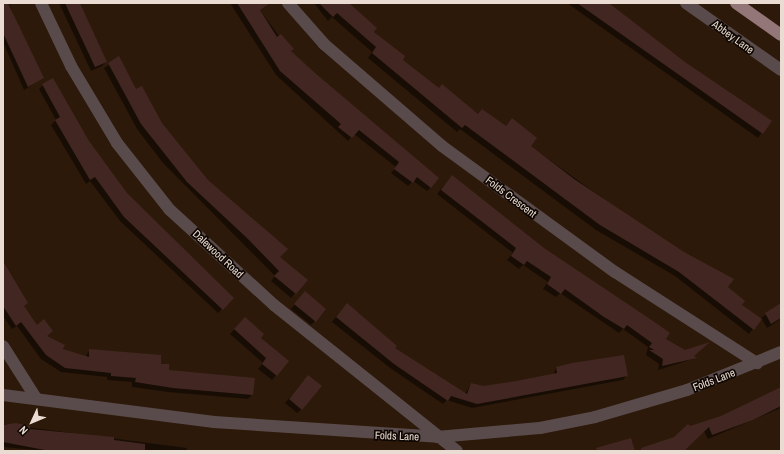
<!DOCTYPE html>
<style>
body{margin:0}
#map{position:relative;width:784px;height:454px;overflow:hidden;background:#2d1909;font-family:"Archivo Narrow",sans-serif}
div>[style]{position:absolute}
.shadow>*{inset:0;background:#0007}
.building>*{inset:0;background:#422621}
.minor>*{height:12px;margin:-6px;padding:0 6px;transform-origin:6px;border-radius:6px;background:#594b4b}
.major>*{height:12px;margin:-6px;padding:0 6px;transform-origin:6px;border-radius:6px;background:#937678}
span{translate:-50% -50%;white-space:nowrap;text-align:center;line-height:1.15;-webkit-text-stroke:3.5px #0f0702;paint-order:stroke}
.street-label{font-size:11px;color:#eadcd2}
.frame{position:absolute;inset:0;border:4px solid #eadcd2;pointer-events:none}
.north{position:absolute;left:12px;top:402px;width:40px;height:40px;-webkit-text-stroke:3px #0f0702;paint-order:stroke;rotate:226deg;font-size:11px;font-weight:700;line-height:16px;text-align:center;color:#eadcd2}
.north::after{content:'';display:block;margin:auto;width:14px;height:18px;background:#eadcd2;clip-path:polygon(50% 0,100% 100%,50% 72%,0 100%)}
</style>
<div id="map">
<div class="shadow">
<div style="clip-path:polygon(3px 3px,9px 3px,25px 46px,43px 78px,24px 90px,3px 42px)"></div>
<div style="clip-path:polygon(59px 3px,80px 3px,106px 62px,102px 66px,91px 71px)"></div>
<div style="clip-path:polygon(230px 3px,255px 3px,290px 51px,431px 187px,427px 191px,413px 181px,408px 186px,391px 173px,396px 167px,354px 134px,348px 141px,276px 75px)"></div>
<div style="clip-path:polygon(314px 3px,347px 3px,401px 60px,439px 89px,478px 115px,505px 127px,512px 119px,530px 146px,727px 287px,753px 329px,749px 334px,675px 276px,596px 230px,460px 129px,457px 132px,368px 58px,372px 52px,332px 17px,328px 21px)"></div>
<div style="clip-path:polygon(567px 3px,609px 3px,684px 63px,770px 121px,758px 138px)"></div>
<div style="clip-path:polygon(119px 58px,136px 91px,207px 180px,279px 257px,306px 280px,291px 298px,271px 281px,275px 276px,163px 163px,137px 129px,104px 68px)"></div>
<div style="clip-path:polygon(43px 85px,126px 193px,233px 298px,218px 313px,120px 221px,90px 181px,86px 184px,51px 125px,56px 120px,39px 89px)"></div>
<div style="clip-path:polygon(448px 181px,665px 339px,696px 358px,658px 370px,659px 364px,646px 355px,648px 347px,623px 329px,619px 333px,560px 293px,556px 297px,543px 289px,548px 282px,523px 265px,519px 269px,507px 260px,513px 253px,437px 194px)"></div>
<div style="clip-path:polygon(3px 263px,27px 303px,23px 307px,36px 326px,61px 350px,85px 357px,90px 350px,160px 364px,167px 371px,252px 395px,248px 399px,168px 392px,132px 387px,132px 382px,107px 380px,107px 377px,61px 372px,41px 359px,17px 326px,12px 329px,3px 316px)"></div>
<div style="clip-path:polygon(301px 297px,315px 321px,311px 325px,291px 309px)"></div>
<div style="clip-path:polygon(781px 305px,781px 319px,767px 328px,761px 318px)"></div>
<div style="clip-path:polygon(343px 308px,393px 348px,465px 394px,471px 384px,483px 387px,553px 375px,556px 368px,627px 375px,623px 380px,472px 408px,447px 400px,443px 404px,390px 368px,332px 322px)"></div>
<div style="clip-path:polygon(241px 322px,288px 361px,272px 380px,258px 369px,263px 363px,230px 334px)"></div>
<div style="clip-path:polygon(304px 380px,302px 409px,297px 413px,285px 403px)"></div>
<div style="clip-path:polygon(781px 394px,781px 408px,708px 439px,704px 431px,683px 451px,639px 451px)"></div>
<div style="clip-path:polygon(3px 424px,187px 448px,186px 451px,45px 451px,3px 447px)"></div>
</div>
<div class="building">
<div style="clip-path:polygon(3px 3px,8px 3px,44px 78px,28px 87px,3px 33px)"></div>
<div style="clip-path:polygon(65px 3px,80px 3px,107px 62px,95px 67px)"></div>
<div style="clip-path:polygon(237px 3px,270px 3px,260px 10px,277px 37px,281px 34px,294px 49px,291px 51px,315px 73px,439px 178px,431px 188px,417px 177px,413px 183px,394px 169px,399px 162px,359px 130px,352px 138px,338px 127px,341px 124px,280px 71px)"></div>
<div style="clip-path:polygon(319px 3px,349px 3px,377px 28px,374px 32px,405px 56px,403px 60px,439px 88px,442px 84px,478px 114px,482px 109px,506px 126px,512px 118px,537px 138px,531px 146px,574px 179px,684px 252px,734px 279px,728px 287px,745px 301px,742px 305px,762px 319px,754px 330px,679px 272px,600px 225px,465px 125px,462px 128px,372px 53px,376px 47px,337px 13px,333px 17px)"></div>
<div style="clip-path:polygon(577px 3px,609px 3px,685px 62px,772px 121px,763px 134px)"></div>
<div style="clip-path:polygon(119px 56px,136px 89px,142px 86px,162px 123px,208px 180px,288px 249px,280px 257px,308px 280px,296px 294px,274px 276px,279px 271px,247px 238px,187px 182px,141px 124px,108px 63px)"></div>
<div style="clip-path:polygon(53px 78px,89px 141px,127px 193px,234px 298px,223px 310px,124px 217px,95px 177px,90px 180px,55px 120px,60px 117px,42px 84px)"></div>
<div style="clip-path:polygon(452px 175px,544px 248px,656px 323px,670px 333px,666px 339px,685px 350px,710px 342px,694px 356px,697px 358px,662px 366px,663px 359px,649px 350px,654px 350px,649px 347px,652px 343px,627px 325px,624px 329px,604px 317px,565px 289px,561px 294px,547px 284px,551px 277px,527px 261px,524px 265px,511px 256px,516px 248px,441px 190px)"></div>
<div style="clip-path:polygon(3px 261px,28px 303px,24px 306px,37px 325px,44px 319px,53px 331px,47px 336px,65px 345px,63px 349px,89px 357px,89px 349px,161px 355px,161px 364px,169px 364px,169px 370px,255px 378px,253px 395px,173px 388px,135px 382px,136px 378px,111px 376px,111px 373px,65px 368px,46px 355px,21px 322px,16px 326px,3px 306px)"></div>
<div style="clip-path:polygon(305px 291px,326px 309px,316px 322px,294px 304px)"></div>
<div style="clip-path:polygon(347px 303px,397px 346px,395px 348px,467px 394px,471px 383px,483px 386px,516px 381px,557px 373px,556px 367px,572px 363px,624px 355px,628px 376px,477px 404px,451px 396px,448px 401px,394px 364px,336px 317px)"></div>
<div style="clip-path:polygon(781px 303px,781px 318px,771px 324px,765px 313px)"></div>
<div style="clip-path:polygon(245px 317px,264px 334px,261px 338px,289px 361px,277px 376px,262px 364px,266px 358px,234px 329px)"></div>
<div style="clip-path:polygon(308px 375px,322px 386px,302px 410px,289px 399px)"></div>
<div style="clip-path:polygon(781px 387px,781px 406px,753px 420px,712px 435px,709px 427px,684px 451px,641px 451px,641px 448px,674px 437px,688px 424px,690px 426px,721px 416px)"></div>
<div style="clip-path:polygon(16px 423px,30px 426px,30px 429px,114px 437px,114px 440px,145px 444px,145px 451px,50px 451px,3px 442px,3px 425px)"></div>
<div style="clip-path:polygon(631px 438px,635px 451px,597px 451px,596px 448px)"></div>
</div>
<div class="minor">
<div style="left:41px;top:3px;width:70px;rotate:64.5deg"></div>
<div style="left:71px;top:66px;width:90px;rotate:59.1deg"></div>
<div style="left:117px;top:143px;width:85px;rotate:51.7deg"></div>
<div style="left:170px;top:210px;width:141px;rotate:42.4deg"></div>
<div style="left:274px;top:305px;width:234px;rotate:38.6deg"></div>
<div style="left:288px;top:3px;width:55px;rotate:48.7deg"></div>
<div style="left:324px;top:44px;width:156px;rotate:40.8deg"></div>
<div style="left:442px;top:146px;width:214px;rotate:36.1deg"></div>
<div style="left:615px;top:272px;width:169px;rotate:32.7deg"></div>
<div style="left:686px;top:3px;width:116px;rotate:35.2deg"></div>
<div style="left:3px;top:346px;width:62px;rotate:57.6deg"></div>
<div style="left:3px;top:395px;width:213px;rotate:7.3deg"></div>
<div style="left:214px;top:422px;width:224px;rotate:3.8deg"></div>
<div style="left:437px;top:437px;width:103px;rotate:-5deg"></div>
<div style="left:540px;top:428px;width:56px;rotate:-11.3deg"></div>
<div style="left:595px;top:417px;width:96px;rotate:-16.4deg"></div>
<div style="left:687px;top:390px;width:101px;rotate:-22deg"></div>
</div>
<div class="major">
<div style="left:736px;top:3px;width:55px;rotate:35.4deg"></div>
</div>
<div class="street-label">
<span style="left:733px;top:37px;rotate:36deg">Abbey Lane</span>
<span style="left:511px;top:197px;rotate:37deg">Folds Crescent</span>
<span style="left:218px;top:254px;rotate:43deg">Dalewood Road</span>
<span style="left:714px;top:380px;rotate:-21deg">Folds Lane</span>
<span style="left:397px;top:436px;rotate:2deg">Folds Lane</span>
</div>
<div class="frame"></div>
<div class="north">N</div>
</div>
